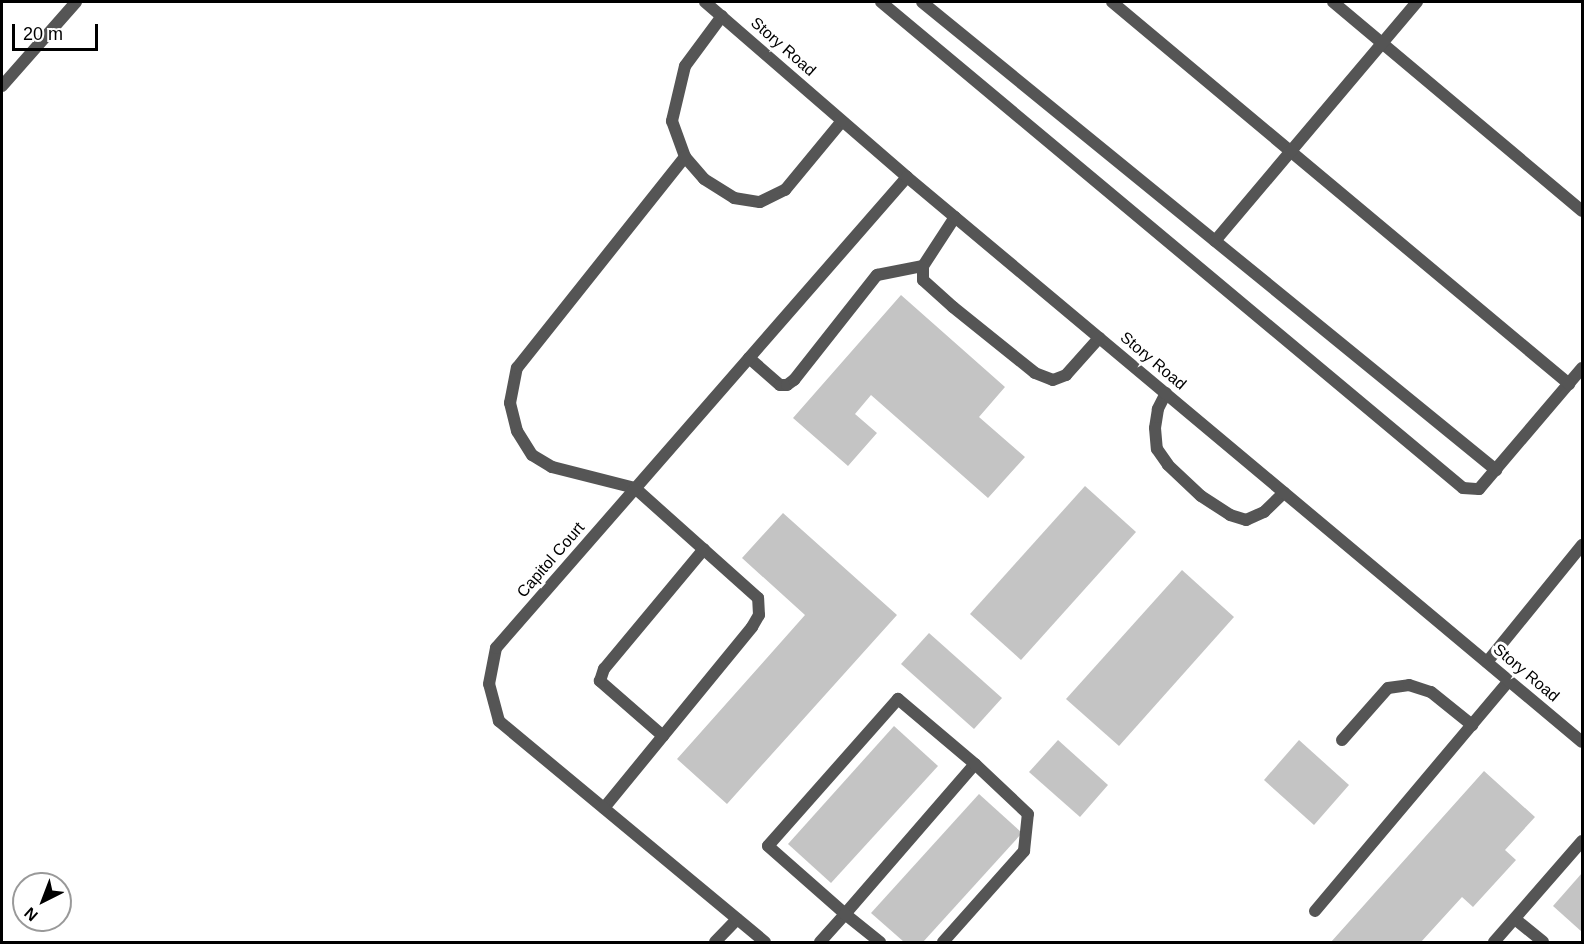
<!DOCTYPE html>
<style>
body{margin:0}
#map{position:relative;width:1584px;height:944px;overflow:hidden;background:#fff;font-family:Arial,sans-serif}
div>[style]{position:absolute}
.building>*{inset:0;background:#c4c4c4}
.service>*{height:12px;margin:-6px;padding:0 6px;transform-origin:6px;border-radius:6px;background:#555}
.minor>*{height:12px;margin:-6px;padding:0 6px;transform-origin:6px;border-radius:6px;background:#555}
.tertiary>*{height:12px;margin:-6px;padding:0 6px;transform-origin:6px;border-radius:6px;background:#555}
span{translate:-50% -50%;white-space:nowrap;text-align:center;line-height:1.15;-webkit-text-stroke:6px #fff;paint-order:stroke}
.street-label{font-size:16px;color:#000}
.frame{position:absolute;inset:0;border:3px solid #000;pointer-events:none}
.north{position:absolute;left:12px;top:872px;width:60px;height:60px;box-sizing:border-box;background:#fff;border:2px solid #999;border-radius:50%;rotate:222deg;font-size:16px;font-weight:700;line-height:24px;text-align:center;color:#000}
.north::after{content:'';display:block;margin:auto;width:21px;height:27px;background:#000;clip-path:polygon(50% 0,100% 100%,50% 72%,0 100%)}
.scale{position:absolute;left:12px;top:24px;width:86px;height:27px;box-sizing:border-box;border:3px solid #000;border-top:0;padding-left:8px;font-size:18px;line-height:21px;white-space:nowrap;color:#000;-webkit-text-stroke:4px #fff;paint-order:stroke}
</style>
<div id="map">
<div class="building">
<div style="clip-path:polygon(901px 295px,1005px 387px,979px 417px,1025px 457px,988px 498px,871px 395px,855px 414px,877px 433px,848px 466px,793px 418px)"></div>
<div style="clip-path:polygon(1085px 486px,1136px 532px,1021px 660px,970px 614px)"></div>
<div style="clip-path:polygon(783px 513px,897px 615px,727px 804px,677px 759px,805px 615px,742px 558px)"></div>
<div style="clip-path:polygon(1182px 570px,1234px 617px,1119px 746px,1066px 699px)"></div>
<div style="clip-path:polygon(929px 633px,1002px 698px,974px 729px,901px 664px)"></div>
<div style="clip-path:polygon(894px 726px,938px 766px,831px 883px,788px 844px)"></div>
<div style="clip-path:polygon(1058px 740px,1108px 785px,1080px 817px,1029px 772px)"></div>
<div style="clip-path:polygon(1299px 740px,1349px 785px,1314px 825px,1264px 780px)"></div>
<div style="clip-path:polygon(1484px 771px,1535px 817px,1505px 850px,1516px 860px,1473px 907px,1462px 897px,1421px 942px,1331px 942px)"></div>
<div style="clip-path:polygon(979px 794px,1022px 833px,923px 942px,904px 942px,871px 913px)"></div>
<div style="clip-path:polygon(1582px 873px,1582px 932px,1553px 906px)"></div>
</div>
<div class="service">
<div style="left:881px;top:2px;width:758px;rotate:39.86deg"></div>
<div style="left:1463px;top:488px;width:16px;rotate:4deg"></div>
<div style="left:1479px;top:489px;width:159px;rotate:-49.6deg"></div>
<div style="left:922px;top:2px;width:741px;rotate:39.19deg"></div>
<div style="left:1112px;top:2px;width:596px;rotate:39.89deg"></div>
<div style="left:1333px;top:2px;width:325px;rotate:40deg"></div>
<div style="left:722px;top:16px;width:62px;rotate:126.5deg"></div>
<div style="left:685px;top:66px;width:57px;rotate:103.3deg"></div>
<div style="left:672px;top:121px;width:38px;rotate:70deg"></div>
<div style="left:685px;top:157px;width:29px;rotate:49deg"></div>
<div style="left:704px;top:179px;width:36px;rotate:32deg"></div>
<div style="left:734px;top:198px;width:26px;rotate:9deg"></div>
<div style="left:760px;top:202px;width:28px;rotate:-26deg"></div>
<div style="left:785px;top:190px;width:89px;rotate:-50.4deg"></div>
<div style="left:2px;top:86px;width:112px;rotate:-48.6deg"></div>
<div style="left:955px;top:217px;width:59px;rotate:123.1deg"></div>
<div style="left:923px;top:266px;width:14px;rotate:90deg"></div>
<div style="left:923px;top:280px;width:40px;rotate:42deg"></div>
<div style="left:953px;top:307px;width:105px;rotate:38.8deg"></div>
<div style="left:1035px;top:373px;width:19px;rotate:21deg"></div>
<div style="left:1053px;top:380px;width:14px;rotate:-21deg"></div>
<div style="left:1066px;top:375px;width:50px;rotate:-48.3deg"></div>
<div style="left:1215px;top:241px;width:313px;rotate:-49.8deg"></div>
<div style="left:749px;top:358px;width:41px;rotate:41.1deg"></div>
<div style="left:780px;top:385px;width:7px"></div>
<div style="left:787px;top:385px;width:9px;rotate:-36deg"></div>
<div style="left:794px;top:380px;width:134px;rotate:-51.7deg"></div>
<div style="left:877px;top:275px;width:47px;rotate:-11.1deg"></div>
<div style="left:1166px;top:393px;width:18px;rotate:117deg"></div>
<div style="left:1158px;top:409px;width:19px;rotate:99deg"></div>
<div style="left:1155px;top:428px;width:21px;rotate:85deg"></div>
<div style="left:1157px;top:449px;width:19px;rotate:55deg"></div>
<div style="left:1168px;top:465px;width:45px;rotate:43.2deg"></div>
<div style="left:1201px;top:496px;width:35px;rotate:33deg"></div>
<div style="left:1230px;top:515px;width:17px;rotate:17deg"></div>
<div style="left:1246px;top:520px;width:20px;rotate:-24deg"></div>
<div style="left:1264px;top:512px;width:28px;rotate:-44deg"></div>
<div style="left:1487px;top:662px;width:151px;rotate:-50.9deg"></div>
<div style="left:663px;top:736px;width:84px;rotate:-138.9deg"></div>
<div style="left:600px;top:681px;width:13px;rotate:-72deg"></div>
<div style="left:604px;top:669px;width:156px;rotate:-50.2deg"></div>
<div style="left:1342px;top:740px;width:69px;rotate:-48.5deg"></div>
<div style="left:1388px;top:688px;width:21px;rotate:-8deg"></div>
<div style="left:1409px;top:685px;width:23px;rotate:18deg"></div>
<div style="left:1431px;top:692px;width:53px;rotate:38.8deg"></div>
<div style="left:604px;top:808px;width:234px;rotate:-50.7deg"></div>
<div style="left:752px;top:627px;width:14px;rotate:-60deg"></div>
<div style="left:759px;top:615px;width:17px;rotate:-93deg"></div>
<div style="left:758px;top:598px;width:165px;rotate:-138.2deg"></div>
<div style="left:635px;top:488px;width:86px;rotate:-165.8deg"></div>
<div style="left:552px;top:467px;width:23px;rotate:-149deg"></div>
<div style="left:532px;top:455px;width:28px;rotate:-122deg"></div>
<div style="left:517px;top:431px;width:29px;rotate:-104deg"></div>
<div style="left:510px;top:403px;width:36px;rotate:-79deg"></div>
<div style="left:517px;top:368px;width:270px;rotate:-51.5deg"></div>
<div style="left:1315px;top:911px;width:301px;rotate:-49.9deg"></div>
<div style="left:1515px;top:919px;width:36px;rotate:39deg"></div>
<div style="left:715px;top:942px;width:32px;rotate:-46deg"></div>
<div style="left:820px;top:942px;width:38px;rotate:-48deg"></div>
<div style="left:845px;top:914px;width:198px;rotate:-49.1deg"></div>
<div style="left:975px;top:764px;width:101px;rotate:-139.8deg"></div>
<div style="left:898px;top:699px;width:196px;rotate:131.5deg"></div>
<div style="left:768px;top:846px;width:103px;rotate:41.4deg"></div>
<div style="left:845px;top:914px;width:45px;rotate:38.7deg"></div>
<div style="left:943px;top:942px;width:122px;rotate:-48.3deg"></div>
<div style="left:1024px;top:851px;width:37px;rotate:-84deg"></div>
<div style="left:1028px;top:814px;width:73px;rotate:-136.7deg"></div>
<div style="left:1494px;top:942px;width:134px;rotate:-48.9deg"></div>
</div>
<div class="minor">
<div style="left:765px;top:942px;width:346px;rotate:-140.3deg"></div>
<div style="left:499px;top:721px;width:38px;rotate:-105deg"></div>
<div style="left:489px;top:684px;width:37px;rotate:-79deg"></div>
<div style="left:496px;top:648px;width:625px;rotate:-48.89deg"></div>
</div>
<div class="tertiary">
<div style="left:705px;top:2px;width:267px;rotate:40.9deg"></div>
<div style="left:907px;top:177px;width:880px;rotate:39.93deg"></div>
</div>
<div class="street-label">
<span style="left:783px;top:47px;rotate:41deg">Story Road</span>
<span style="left:1153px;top:361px;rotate:40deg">Story Road</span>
<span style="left:551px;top:560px;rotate:-49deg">Capitol Court</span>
<span style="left:1526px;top:673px;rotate:40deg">Story Road</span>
</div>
<div class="frame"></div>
<div class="north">N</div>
<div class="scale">20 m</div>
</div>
